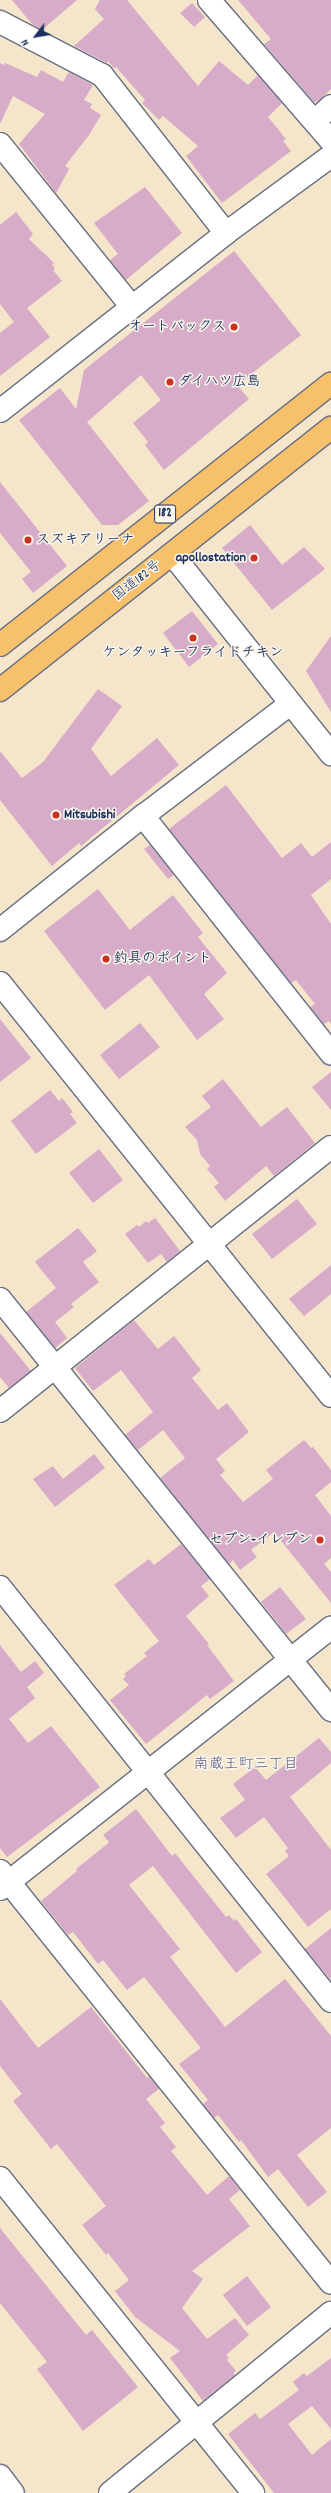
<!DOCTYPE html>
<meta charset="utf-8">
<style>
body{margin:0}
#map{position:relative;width:331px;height:2493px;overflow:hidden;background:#f4e5cb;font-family:Dekko,"Klee One",sans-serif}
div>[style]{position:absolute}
.building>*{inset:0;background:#d7acc9}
.roads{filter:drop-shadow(1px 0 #676f84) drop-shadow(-1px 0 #676f84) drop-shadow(0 1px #676f84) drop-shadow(0 -1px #676f84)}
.minor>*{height:22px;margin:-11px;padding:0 11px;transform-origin:11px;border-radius:11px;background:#fff}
.tertiary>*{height:22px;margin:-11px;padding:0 11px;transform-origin:11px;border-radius:11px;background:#fff}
.trunk>*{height:22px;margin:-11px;padding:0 11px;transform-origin:11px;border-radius:11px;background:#f7c06b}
.dots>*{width:11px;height:11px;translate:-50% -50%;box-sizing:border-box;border:2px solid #fbf7ec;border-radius:50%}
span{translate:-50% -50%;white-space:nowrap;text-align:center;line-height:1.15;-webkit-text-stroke:3px #fbf7ec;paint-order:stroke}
.shield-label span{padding:1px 3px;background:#fbf7ec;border:1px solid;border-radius:3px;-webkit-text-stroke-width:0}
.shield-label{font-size:13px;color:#1b2f5e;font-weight:700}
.poi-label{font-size:14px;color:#1b2f5e;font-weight:700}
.right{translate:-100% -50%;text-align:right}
.left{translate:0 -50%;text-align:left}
.street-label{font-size:14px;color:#1b2f5e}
.neighbourhood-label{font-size:15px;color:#5d5b83}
.north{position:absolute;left:16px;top:16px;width:40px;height:40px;-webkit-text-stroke:3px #fbf7ec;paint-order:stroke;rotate:239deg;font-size:11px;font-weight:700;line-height:16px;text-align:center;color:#1b2f5e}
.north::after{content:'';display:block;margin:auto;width:14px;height:18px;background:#1b2f5e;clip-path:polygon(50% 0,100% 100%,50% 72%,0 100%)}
</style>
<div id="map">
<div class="building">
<div style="clip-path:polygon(12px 0,77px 0,42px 30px,32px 24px)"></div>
<div style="clip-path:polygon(100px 0,127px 0,198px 86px,219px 61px,248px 85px,258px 75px,282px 103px,268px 117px,286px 139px,283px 141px,291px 151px,222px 203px,186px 156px,198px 146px,163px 116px,159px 120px,142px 103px,145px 100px,116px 67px,114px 68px,108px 61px,107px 63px,74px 46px,104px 19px,95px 9px)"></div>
<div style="clip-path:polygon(238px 0,331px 0,331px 89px,318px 101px,314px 102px,264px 44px,271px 39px)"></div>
<div style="clip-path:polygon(192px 3px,205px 17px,194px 27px,180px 13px)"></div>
<div style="clip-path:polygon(0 63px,5px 65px,5px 63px,37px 77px,41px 70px,63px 82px,69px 72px,93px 85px,84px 100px,92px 104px,90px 108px,101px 115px,89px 135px,65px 166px,69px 169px,56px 193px,19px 144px,45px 114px,13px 96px,0 124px)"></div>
<div style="clip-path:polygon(145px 187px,182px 233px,126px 280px,110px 260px,118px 254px,94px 223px)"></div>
<div style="clip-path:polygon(16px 212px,33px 234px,29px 239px,54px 263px,52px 264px,55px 269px,53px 270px,62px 281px,27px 308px,50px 337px,0 376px,0 333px,14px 322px,0 304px,0 225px)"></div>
<div style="clip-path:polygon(234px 251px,301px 335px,237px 385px,249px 399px,164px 470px,145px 445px,148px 442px,133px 423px,161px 400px,141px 375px,87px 422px,149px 501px,118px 525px,102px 525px,19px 420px,60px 388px,76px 409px,84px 370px)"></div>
<div style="clip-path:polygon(0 482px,67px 566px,33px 593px,22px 579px,31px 572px,0 533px)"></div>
<div style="clip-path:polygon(250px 525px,282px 565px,304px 547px,325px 569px,272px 610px,222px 548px)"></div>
<div style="clip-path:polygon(192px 611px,218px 644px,189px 667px,163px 633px)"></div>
<div style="clip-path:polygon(331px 636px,331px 712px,306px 671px)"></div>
<div style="clip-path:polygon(98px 689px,122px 706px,91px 749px,111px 776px,157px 738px,179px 765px,81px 846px,79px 843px,52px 866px,0 800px,0 751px,22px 778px,43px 762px)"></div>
<div style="clip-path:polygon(226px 785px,282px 858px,301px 843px,312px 857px,331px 842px,331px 879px,311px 895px,331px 924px,331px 1024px,329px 1021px,324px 1024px,310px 1007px,315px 1004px,296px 980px,291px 983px,169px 829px)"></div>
<div style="clip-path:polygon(150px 845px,174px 875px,168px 879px,144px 849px)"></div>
<div style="clip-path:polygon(98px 889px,130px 930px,173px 895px,203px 933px,198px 937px,227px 973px,204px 994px,224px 1019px,197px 1040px,149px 975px,105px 1010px,44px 931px)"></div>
<div style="clip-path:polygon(0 1019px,31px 1058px,0 1082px)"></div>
<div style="clip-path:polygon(140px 1023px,160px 1047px,119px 1079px,100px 1055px)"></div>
<div style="clip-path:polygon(331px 1072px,331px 1110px,312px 1087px)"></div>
<div style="clip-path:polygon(223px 1079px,261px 1127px,287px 1107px,315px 1143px,274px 1176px,266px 1166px,225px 1201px,214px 1187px,219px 1183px,207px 1169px,210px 1166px,200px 1154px,197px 1140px,185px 1127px,211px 1107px,202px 1096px)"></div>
<div style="clip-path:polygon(50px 1090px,59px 1101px,62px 1098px,73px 1112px,70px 1114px,77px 1123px,36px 1154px,11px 1121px)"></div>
<div style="clip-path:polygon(99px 1149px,123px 1180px,93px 1203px,69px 1173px)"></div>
<div style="clip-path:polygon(297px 1199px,317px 1224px,272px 1259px,252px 1234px)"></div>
<div style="clip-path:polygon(155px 1218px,180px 1251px,167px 1262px,161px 1254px,148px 1263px,125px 1234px,137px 1225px,139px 1227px,146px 1221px,148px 1223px)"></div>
<div style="clip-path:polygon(78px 1228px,97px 1251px,83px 1262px,99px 1282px,71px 1304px,74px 1307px,55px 1322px,67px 1338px,55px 1348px,26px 1312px,56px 1288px,35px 1262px)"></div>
<div style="clip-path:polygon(331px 1265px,331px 1294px,304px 1316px,289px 1299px)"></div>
<div style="clip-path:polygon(134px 1320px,158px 1349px,174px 1336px,201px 1370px,192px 1378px,218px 1410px,227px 1403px,249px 1432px,216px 1459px,225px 1471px,220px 1475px,243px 1502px,273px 1479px,266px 1470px,304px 1440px,311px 1448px,313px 1447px,331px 1470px,331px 1482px,315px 1495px,331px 1516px,331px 1558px,324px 1564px,331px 1572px,331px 1603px,274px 1532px,251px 1550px,257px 1557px,240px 1570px,233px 1560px,229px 1564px,160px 1478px,185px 1458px,163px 1430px,138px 1450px,125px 1435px,153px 1412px,121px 1370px,93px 1391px,75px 1368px)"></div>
<div style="clip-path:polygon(0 1333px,31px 1371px,9px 1388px,0 1377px)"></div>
<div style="clip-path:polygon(94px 1454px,105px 1468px,55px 1507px,33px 1479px,53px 1466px,63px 1479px)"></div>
<div style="clip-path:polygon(181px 1544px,210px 1579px,201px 1586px,209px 1596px,186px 1616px,209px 1644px,207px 1645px,234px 1681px,210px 1699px,207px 1695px,146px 1744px,110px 1700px,129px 1685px,123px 1679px,126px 1676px,124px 1674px,147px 1656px,144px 1653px,159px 1641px,114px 1585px,149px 1559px,154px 1565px)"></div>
<div style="clip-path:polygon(280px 1587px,306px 1619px,286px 1634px,261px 1602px)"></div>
<div style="clip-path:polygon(0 1645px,21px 1672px,35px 1661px,44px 1673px,27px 1687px,35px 1698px,9px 1719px,28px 1743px,51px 1726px,100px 1787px,7px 1857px,0 1848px)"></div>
<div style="clip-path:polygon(319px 1738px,331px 1752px,331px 1763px,290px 1797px,331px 1850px,331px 1909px,308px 1927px,266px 1874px,289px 1856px,285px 1851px,288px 1848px,264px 1817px,236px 1838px,220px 1818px,245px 1800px,233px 1784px,255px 1767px,266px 1780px)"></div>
<div style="clip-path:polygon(136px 1809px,172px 1856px,175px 1853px,226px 1917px,229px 1915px,234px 1921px,236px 1919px,262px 1952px,236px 1973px,153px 1866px,129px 1885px,180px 1949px,170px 1957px,225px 2027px,285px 1979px,331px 2036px,331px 2128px,297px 2155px,327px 2192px,308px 2207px,278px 2169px,268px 2177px,241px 2140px,239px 2142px,218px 2115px,214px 2118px,203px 2104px,208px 2100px,179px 2064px,201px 2048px,144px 1977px,127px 1990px,103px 1960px,98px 1964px,73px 1932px,68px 1935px,41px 1901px,77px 1871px,76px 1869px,106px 1845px,109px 1842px,103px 1835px)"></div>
<div style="clip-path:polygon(331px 1928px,331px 1980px,305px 1949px)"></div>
<div style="clip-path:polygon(0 1999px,38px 2048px,91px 2007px,147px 2078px,149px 2076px,159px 2089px,146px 2099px,165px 2123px,160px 2127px,176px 2147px,171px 2151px,207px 2195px,229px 2176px,240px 2190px,229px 2199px,250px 2226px,192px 2271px,203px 2279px,182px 2308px,207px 2339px,235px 2318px,249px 2335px,226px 2355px,229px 2358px,227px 2360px,236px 2371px,233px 2373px,235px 2375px,203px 2401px,170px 2358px,180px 2351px,135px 2317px,115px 2291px,129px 2280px,108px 2253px,106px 2255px,82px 2225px,106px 2206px,57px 2144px,51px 2149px,13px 2101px,22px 2094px,0 2066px)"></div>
<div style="clip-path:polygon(0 2228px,86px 2335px,92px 2330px,138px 2387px,83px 2431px,37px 2369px,47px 2362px,0 2303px)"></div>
<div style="clip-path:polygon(247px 2276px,271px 2307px,247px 2326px,223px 2295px)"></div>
<div style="clip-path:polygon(331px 2358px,331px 2429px,312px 2406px,288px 2424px,312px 2455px,331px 2439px,331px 2493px,274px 2493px,228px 2434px,255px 2413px,260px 2419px,299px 2390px,293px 2382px,304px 2373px,307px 2376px)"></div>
</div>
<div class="roads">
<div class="minor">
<div style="left:0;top:22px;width:115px;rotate:27.5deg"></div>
<div style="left:102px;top:75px;width:201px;rotate:51.9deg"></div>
<div style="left:315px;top:121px;width:22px;rotate:-43deg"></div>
<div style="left:0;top:144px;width:208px;rotate:51deg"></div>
<div style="left:172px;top:554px;width:256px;rotate:51.5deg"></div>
<div style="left:143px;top:816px;width:303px;rotate:51.6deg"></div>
<div style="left:0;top:930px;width:183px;rotate:-38.6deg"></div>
<div style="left:143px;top:816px;width:185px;rotate:-37.3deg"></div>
<div style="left:0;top:1299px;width:528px;rotate:51.15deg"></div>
<div style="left:0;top:1411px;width:423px;rotate:-38.6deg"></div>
<div style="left:0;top:1587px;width:530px;rotate:51.36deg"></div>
<div style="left:0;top:1871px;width:528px;rotate:51.22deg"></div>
<div style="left:0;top:1889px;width:422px;rotate:-38.3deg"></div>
<div style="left:0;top:2476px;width:21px;rotate:53deg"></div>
<div style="left:110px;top:2493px;width:285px;rotate:-39.2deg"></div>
</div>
<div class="tertiary">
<div style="left:209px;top:0;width:186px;rotate:49.1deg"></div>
<div style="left:0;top:411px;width:288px;rotate:-38.2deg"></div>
<div style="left:226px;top:233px;width:130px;rotate:-36.3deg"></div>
<div style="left:0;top:983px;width:529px;rotate:51.29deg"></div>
<div style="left:0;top:2178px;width:404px;rotate:51.2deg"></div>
</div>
<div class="trunk">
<div style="left:0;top:645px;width:422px;rotate:-38.3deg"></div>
<div style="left:0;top:690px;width:422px;rotate:-38.4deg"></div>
</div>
</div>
<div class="dots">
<div style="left:234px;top:327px;background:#c8321e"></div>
<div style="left:170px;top:382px;background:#c8321e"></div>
<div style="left:28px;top:540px;background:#c8321e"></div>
<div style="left:254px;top:558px;background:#c8321e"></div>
<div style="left:193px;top:638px;background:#c8321e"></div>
<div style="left:56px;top:815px;background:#c8321e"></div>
<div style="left:106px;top:959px;background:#c8321e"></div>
<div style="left:320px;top:1540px;background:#c8321e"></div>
</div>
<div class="shield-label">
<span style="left:165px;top:514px">182</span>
</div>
<div class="poi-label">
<span class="right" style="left:226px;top:327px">オートバックス</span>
<span class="left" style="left:178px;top:382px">ダイハツ広島</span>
<span class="left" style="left:36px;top:540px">スズキアリーナ</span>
<span class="right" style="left:246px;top:558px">apollostation</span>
<span style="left:193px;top:653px">ケンタッキーフライドチキン</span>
<span class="left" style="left:64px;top:815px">Mitsubishi</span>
<span class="left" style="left:114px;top:959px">釣具のポイント</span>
<span class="right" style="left:312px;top:1540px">セブン-イレブン</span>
</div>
<div class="street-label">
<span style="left:137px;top:581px;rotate:-38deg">国道182号</span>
</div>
<div class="neighbourhood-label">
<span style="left:246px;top:1766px">南蔵王町三丁目</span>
</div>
<div class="north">N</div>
</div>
